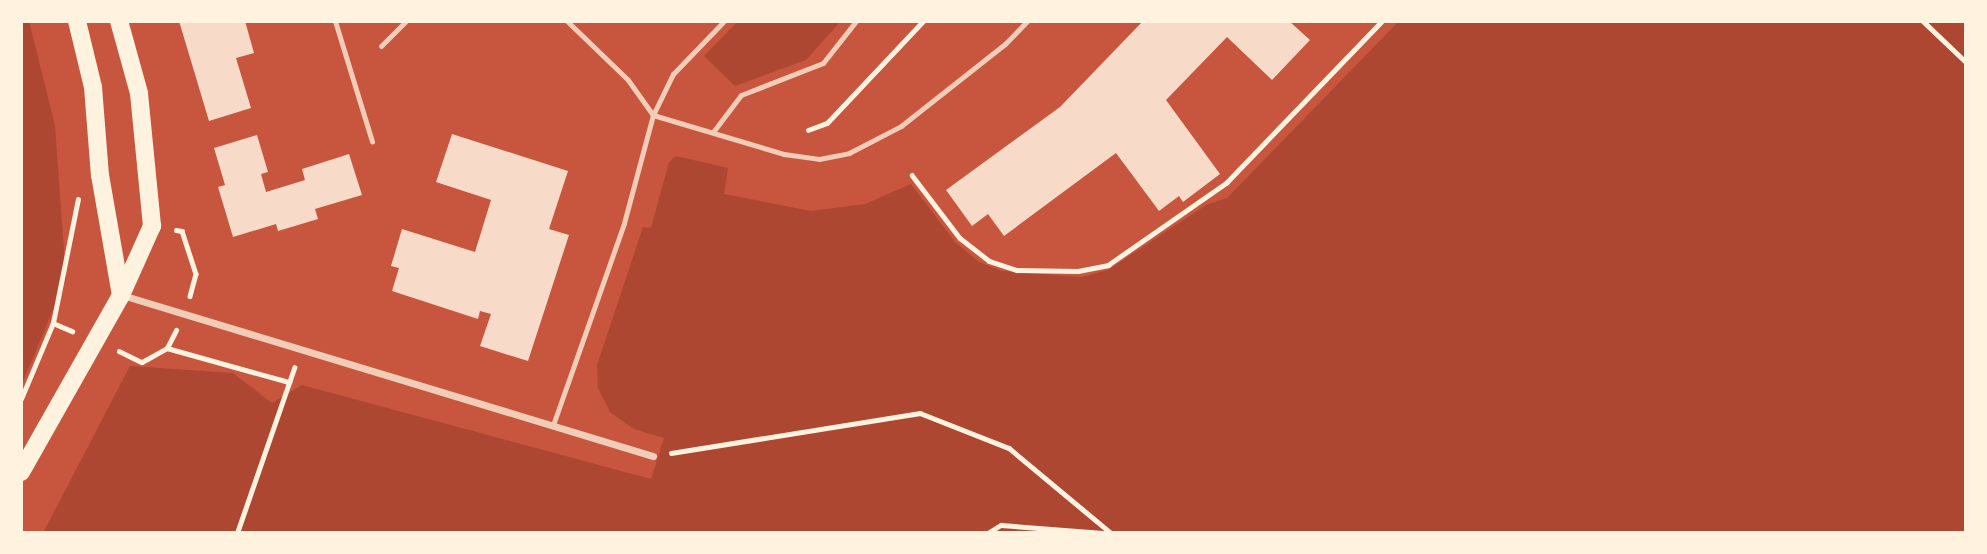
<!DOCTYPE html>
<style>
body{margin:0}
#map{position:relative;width:1987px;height:554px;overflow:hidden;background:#c8553d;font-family:Montserrat,sans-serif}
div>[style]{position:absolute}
.green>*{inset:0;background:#ae4732}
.building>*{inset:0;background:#f7dbc8}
.path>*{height:4.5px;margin:-2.25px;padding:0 2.25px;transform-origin:2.25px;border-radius:2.25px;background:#fff3e0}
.service>*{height:5px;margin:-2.5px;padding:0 2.5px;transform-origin:2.5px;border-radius:2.5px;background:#f1ccb7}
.minor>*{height:7px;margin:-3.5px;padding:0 3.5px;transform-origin:3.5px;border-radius:3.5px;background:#f1ccb7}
.primary>*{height:18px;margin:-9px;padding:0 9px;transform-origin:9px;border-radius:9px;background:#fff3e0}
span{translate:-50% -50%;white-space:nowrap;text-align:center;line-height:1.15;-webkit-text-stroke:7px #fff3e0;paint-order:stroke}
.frame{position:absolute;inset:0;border:23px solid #fff3e0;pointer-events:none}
</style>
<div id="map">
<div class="green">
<div style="clip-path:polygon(21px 21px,29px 21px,55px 126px,66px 279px,21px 386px)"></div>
<div style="clip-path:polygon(738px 21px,841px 21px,806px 60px,735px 86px,704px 56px)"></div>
<div style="clip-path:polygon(1399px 21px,1966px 21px,1966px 533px,43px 533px,130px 366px,233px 373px,272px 403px,302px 385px,651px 479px,664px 438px,634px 429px,610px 412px,598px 388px,597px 365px,643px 227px,651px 228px,669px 162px,676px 156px,728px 168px,724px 194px,811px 211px,865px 204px,911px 184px,955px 242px,979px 262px,1002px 271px,1082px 277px,1108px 270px,1206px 205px,1227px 198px)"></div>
</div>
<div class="building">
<div style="clip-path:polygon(179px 21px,245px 21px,254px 53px,236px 58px,251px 108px,209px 121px)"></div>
<div style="clip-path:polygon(1143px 21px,1289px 21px,1310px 40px,1272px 80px,1227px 37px,1166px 100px,1220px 174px,1183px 202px,1179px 196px,1159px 211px,1116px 153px,1004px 236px,988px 214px,972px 226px,946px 190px,1060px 107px)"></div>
<div style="clip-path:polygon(452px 134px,568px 171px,549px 229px,569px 235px,528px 361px,480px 346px,491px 314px,480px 311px,478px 319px,392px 291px,399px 268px,391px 266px,402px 229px,475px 252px,491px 200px,436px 182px)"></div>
<div style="clip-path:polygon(257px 135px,268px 172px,261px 174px,266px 192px,305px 180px,302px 169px,349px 154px,362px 195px,315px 209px,318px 219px,278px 231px,276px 224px,233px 237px,218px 187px,225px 185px,214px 148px)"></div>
</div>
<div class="path">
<div style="left:1923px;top:21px;width:59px;rotate:43.6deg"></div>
<div style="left:808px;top:130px;width:20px;rotate:-20deg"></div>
<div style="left:827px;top:123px;width:140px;rotate:-46.7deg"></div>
<div style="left:912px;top:175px;width:79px;rotate:52.7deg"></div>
<div style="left:960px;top:238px;width:37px;rotate:38deg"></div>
<div style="left:989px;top:261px;width:29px;rotate:18deg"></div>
<div style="left:1017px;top:270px;width:61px;rotate:0.9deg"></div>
<div style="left:1078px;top:271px;width:31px;rotate:-11deg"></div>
<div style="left:1108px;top:265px;width:144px;rotate:-34.8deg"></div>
<div style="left:1226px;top:183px;width:225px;rotate:-46.1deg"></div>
<div style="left:176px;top:230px;width:6px;rotate:9deg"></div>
<div style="left:182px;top:231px;width:45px;rotate:72deg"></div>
<div style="left:196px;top:274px;width:23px;rotate:105deg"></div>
<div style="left:53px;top:323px;width:126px;rotate:-78.6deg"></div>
<div style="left:167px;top:348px;width:20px;rotate:-63deg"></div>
<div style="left:119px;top:351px;width:25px;rotate:26deg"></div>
<div style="left:142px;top:362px;width:29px;rotate:-29deg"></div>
<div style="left:167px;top:348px;width:127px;rotate:15.6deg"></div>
<div style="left:21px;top:399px;width:82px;rotate:-67.2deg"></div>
<div style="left:53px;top:323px;width:21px;rotate:23deg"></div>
<div style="left:671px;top:453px;width:252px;rotate:-9.1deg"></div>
<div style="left:920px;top:413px;width:96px;rotate:21.5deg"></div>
<div style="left:1009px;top:448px;width:133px;rotate:39.8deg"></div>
<div style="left:237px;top:533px;width:175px;rotate:-70.9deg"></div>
<div style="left:988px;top:533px;width:15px;rotate:-32deg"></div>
<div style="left:1001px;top:525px;width:102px;rotate:4.5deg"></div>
</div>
<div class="service">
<div style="left:335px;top:21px;width:126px;rotate:72.9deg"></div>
<div style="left:567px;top:21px;width:85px;rotate:44deg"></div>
<div style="left:628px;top:80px;width:43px;rotate:54.5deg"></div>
<div style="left:653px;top:115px;width:137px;rotate:16.6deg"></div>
<div style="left:784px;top:154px;width:35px;rotate:8deg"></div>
<div style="left:819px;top:159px;width:31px;rotate:-11deg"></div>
<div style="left:849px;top:153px;width:59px;rotate:-27.4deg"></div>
<div style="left:901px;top:126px;width:132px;rotate:-38.3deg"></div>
<div style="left:1005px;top:44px;width:32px;rotate:-46deg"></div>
<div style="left:381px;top:46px;width:35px;rotate:-45deg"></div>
<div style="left:713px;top:132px;width:46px;rotate:-52.9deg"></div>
<div style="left:741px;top:95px;width:88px;rotate:-21.3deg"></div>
<div style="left:823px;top:63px;width:53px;rotate:-51.8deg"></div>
<div style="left:553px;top:425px;width:214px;rotate:-70.6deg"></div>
<div style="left:624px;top:223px;width:112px;rotate:-75deg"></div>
<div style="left:653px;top:115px;width:46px;rotate:-64deg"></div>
<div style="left:673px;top:74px;width:74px;rotate:-46.1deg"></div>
</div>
<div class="minor">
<div style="left:122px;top:295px;width:555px;rotate:16.87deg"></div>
</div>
<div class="primary">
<div style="left:77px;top:21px;width:68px;rotate:76.4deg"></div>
<div style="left:93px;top:87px;width:88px;rotate:85.5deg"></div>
<div style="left:100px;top:175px;width:122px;rotate:80.1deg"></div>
<div style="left:21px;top:472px;width:203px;rotate:-60.5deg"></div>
<div style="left:121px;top:295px;width:76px;rotate:-65.8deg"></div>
<div style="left:152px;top:226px;width:134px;rotate:-95.6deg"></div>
<div style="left:139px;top:93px;width:75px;rotate:-105.5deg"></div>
</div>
<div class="frame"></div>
</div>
